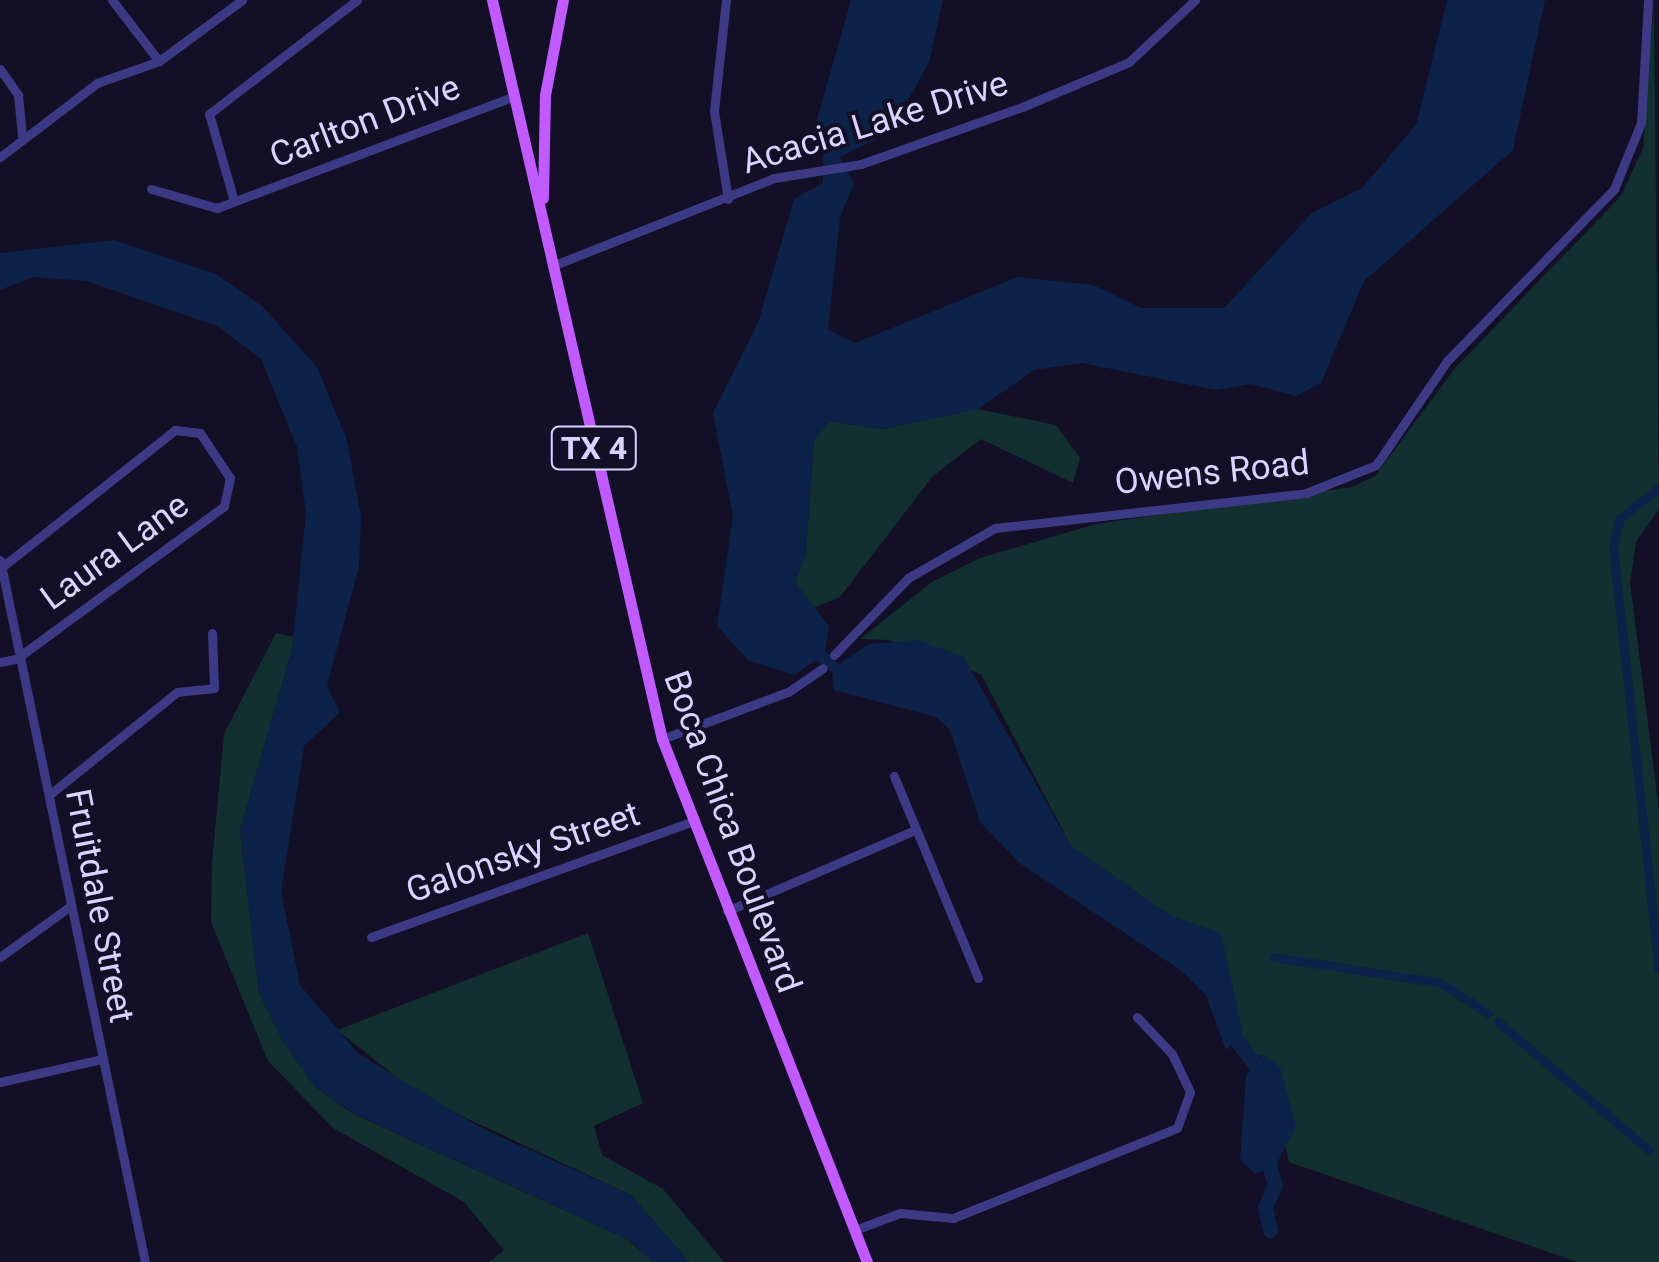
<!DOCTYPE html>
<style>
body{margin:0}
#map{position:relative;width:1659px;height:1262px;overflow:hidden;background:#130f26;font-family:Roboto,sans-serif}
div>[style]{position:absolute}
.green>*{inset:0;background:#12302f}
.water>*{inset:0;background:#0c2248}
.canal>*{height:9px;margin:-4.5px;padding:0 4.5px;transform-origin:4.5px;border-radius:4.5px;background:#0c2248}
.river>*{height:15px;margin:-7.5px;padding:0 7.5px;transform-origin:7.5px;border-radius:7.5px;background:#0c2248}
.minor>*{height:9px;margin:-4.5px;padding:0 4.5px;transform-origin:4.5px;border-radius:4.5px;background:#3d3a85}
.major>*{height:11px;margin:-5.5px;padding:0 5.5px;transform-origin:5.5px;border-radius:5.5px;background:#c25bff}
span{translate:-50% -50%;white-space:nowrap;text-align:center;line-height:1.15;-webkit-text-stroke:8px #130f26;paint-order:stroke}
.shield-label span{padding:2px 8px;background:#130f26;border:2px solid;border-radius:8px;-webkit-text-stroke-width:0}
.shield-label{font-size:32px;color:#d9d4ff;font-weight:700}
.street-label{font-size:35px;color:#d9d4ff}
</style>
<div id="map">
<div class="green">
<div style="clip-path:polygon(1654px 0,1659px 509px,1636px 542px,1630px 583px,1659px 810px,1659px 1262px,1577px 1262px,1289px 1162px,1263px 1054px,1254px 1059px,1240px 1043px,1221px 934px,1169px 915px,1071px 846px,981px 674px,888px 640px,860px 639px,932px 582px,980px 558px,1096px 524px,1352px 487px,1375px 476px,1456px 367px,1621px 196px,1643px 148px)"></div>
<div style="clip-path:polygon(978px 409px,1056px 425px,1080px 458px,1073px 483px,981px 439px,933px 476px,840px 597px,810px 609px,795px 582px,806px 553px,814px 440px,829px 421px,882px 429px)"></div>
<div style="clip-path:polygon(276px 633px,294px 637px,292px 650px,240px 830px,259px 993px,283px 1041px,315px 1087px,354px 1114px,627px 1239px,653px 1262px,489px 1262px,504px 1250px,464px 1202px,333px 1128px,268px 1061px,211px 922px,212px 863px,224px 734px)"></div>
<div style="clip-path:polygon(588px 933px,643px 1103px,594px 1126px,602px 1155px,663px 1189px,724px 1262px,689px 1262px,631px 1195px,423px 1098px,337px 1030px)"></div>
</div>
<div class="water">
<div style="clip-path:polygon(851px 0,943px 0,929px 62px,906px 104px,876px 139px,840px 157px,854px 184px,840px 217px,828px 330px,855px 343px,1018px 277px,1093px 285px,1141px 308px,1224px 308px,1312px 213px,1362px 188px,1416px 125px,1447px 0,1545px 0,1513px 150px,1364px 281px,1321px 383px,1296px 396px,1251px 384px,1216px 390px,1082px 363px,1034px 370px,978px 409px,882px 429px,830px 421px,814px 441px,806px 553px,795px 582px,829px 626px,825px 651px,839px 664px,869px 644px,917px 640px,963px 656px,1071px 846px,1169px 915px,1221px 933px,1243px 1033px,1226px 1050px,1206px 995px,1179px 969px,1021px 864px,980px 822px,950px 730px,936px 717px,834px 690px,832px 672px,816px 660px,794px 675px,748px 660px,717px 626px,733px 516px,713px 413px,758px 323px,794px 199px,823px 183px,823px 152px,810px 144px)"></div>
<div style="clip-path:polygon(114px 240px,216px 274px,262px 306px,317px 367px,347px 440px,361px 517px,359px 566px,327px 686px,340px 712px,304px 746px,281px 892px,300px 985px,359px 1054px,483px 1129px,631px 1195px,689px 1262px,653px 1262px,629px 1240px,355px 1114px,315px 1087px,283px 1041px,259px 993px,240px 830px,292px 650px,306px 513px,297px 447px,261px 359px,217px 326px,86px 281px,33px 277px,0 290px,0 253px)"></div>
<div style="clip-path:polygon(1262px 1054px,1280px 1067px,1296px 1126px,1276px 1165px,1255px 1174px,1240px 1160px,1246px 1076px)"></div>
</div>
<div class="canal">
<div style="left:1659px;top:488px;width:49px;rotate:142.4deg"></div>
<div style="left:1620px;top:518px;width:30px;rotate:104deg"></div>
<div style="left:1613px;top:547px;width:425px;rotate:83.8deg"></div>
<div style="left:1274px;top:957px;width:169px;rotate:8.8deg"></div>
<div style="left:1441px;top:983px;width:56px;rotate:32.6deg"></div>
<div style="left:1498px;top:1022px;width:199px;rotate:40.3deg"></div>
</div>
<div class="river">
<div style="left:1228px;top:1030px;width:61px;rotate:51.6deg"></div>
<div style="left:1264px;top:1149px;width:37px;rotate:73deg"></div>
<div style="left:1275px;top:1184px;width:25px;rotate:113deg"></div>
<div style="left:1265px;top:1207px;width:24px;rotate:78deg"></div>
</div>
<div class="minor">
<div style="left:112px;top:0;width:77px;rotate:52.4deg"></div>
<div style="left:726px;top:0;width:112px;rotate:96.2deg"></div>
<div style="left:714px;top:111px;width:89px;rotate:81deg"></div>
<div style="left:0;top:69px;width:32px;rotate:55deg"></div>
<div style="left:18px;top:95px;width:41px;rotate:84.4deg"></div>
<div style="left:0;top:157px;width:122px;rotate:-37.3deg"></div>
<div style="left:97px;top:83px;width:66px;rotate:-19.5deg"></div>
<div style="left:159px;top:61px;width:103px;rotate:-36.3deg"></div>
<div style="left:151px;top:189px;width:69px;rotate:16.1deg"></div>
<div style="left:217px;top:208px;width:318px;rotate:-20.6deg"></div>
<div style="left:234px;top:201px;width:91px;rotate:-106deg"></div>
<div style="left:209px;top:114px;width:187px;rotate:-37.6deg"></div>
<div style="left:552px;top:266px;width:239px;rotate:-21.6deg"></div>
<div style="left:774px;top:178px;width:88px;rotate:-9.1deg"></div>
<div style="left:861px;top:164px;width:171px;rotate:-19.5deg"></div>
<div style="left:1022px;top:107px;width:116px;rotate:-22.8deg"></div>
<div style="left:1129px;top:62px;width:91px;rotate:-43.2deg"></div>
<div style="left:0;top:560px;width:717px;rotate:78.33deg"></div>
<div style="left:834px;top:655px;width:107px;rotate:-46.1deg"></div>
<div style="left:908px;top:578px;width:100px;rotate:-29.9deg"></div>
<div style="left:995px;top:528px;width:313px;rotate:-6.4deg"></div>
<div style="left:1306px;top:493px;width:75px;rotate:-21.8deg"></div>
<div style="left:1376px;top:465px;width:126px;rotate:-55.7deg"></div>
<div style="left:1447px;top:361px;width:240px;rotate:-45.8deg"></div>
<div style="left:1614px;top:189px;width:71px;rotate:-67.8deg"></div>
<div style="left:1641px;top:123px;width:123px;rotate:-86.7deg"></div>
<div style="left:0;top:662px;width:16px;rotate:-11deg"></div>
<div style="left:16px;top:659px;width:258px;rotate:-36.3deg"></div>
<div style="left:224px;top:506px;width:29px;rotate:-78deg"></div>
<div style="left:230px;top:478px;width:54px;rotate:-123.7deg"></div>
<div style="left:200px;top:433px;width:25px;rotate:-173deg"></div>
<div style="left:175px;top:430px;width:221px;rotate:141.6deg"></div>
<div style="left:662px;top:739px;width:134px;rotate:-20.5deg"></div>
<div style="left:788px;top:692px;width:42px;rotate:-34.4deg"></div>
<div style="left:894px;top:776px;width:219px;rotate:67.4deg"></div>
<div style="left:49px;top:795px;width:164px;rotate:-38.8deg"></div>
<div style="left:177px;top:692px;width:37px;rotate:-6deg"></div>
<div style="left:214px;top:688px;width:55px;rotate:-92.1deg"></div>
<div style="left:727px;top:911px;width:205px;rotate:-23.3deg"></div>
<div style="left:371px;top:937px;width:342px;rotate:-19.8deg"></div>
<div style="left:0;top:957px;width:85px;rotate:-35.9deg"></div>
<div style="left:0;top:1082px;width:105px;rotate:-12.7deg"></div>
<div style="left:855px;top:1230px;width:48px;rotate:-20.7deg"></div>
<div style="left:900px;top:1213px;width:53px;rotate:5.4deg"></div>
<div style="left:953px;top:1218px;width:241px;rotate:-21.9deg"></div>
<div style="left:1177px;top:1128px;width:38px;rotate:-70deg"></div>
<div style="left:1190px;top:1092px;width:42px;rotate:-115.3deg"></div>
<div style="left:1172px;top:1054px;width:51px;rotate:-133.4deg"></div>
</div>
<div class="major">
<div style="left:492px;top:0;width:758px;rotate:77.05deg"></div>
<div style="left:662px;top:739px;width:562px;rotate:68.6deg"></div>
<div style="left:543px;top:198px;width:103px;rotate:-88.9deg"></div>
<div style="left:545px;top:95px;width:97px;rotate:-79.3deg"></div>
</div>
<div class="shield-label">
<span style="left:594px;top:448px">TX 4</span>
</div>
<div class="street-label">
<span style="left:365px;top:122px;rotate:-21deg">Carlton Drive</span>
<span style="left:875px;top:123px;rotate:-17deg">Acacia Lake Drive</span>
<span style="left:1212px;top:473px;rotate:-6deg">Owens Road</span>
<span style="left:115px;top:552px;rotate:-36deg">Laura Lane</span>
<span style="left:732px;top:832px;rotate:70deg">Boca Chica Boulevard</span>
<span style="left:523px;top:853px;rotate:-19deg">Galonsky Street</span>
<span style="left:99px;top:906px;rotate:79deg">Fruitdale Street</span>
</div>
</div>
